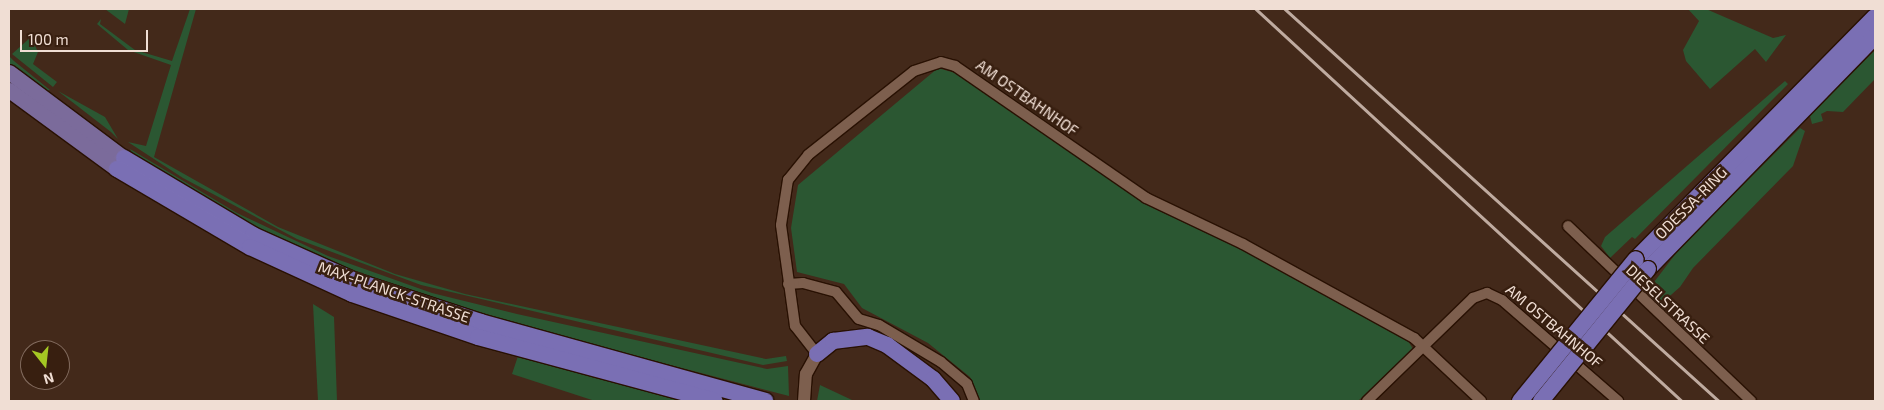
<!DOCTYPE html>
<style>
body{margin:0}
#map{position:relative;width:1884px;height:410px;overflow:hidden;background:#43291a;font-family:"Exo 2",sans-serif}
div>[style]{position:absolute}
.green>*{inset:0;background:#2b5732}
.roads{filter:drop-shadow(1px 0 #291103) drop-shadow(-1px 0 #291103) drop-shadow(0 1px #291103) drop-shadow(0 -1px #291103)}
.minor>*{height:10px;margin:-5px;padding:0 5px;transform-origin:5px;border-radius:5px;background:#7d5f4e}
.tertiary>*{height:12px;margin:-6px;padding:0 6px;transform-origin:6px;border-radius:6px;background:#7d5f4e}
.primary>*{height:15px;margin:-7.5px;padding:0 7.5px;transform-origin:7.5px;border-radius:7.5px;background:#7b6b9b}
.trunk>*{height:16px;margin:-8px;padding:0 8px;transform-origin:8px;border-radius:8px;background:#7a6fb4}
.rail>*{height:2.5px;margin:-1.25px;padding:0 1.25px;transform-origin:1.25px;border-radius:1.25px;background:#bfaba0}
.bridges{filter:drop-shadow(1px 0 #291103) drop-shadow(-1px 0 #291103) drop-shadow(0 1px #291103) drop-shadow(0 -1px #291103)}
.trunk-bridge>*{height:16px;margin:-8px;padding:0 8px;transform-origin:8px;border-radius:8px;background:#7a6fb4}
span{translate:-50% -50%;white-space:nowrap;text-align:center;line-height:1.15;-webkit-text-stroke:5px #381f10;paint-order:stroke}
.street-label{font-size:15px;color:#f0ded4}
.frame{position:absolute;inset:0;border:10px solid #f0ded4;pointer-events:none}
.north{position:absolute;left:20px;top:340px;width:50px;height:50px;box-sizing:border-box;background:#381f10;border:1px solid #826b5e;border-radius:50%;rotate:164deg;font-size:14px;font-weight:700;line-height:20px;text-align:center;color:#f0ded4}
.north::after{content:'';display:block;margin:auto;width:18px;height:22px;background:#a5c823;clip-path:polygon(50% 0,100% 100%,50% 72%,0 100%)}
.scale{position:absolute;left:20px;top:30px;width:128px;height:22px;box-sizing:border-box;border:2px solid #f0ded4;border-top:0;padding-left:6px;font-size:15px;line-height:18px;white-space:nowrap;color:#f0ded4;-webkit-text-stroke:4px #381f10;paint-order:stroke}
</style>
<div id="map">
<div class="green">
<div style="clip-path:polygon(105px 9px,129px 9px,125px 24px)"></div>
<div style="clip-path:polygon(190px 9px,196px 9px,154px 157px,278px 227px,395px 274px,465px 294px,766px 359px,786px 356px,787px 361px,763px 365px,421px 285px,297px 239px,183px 178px,128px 142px,146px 146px,171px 65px,128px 50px,97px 24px,101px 19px,100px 24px,135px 50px,172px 61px)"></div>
<div style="clip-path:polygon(1688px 9px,1706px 9px,1773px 38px,1786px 35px,1766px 62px,1755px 49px,1710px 89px,1686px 61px,1683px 50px,1699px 21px)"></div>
<div style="clip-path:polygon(31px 37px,38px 52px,33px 64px,57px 82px,53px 87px,12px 54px)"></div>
<div style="clip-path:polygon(1875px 50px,1875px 79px,1843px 112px,1827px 111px,1821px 114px,1823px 121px,1812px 124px,1810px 116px)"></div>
<div style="clip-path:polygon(9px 56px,14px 61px,50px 90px,43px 92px,9px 64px)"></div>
<div style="clip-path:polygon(938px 68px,962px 75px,1153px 208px,1238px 247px,1408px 341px,1413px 349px,1358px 401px,980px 401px,970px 377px,928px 343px,862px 308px,844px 284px,797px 272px,791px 228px,798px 185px)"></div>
<div style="clip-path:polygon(1785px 81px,1788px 84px,1635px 239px,1632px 237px,1610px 258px,1601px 246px,1605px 237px)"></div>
<div style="clip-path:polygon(58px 91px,105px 117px,118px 139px,111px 132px)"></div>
<div style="clip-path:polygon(1800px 128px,1805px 131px,1793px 166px,1693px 268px,1680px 287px,1663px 302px,1648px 290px,1680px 248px)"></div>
<div style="clip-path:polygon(130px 149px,237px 213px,328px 256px,432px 293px,517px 314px,767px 369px,788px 366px,789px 396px,418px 299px,273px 239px,137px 162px)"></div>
<div style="clip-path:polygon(313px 304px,334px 317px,337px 401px,318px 401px)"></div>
<div style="clip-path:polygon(518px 356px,683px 401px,595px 401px,512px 374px)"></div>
<div style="clip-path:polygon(820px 385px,852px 400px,854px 401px,817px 401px)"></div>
</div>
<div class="roads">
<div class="minor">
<div style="left:1568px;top:226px;width:253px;rotate:43.7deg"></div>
<div style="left:788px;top:284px;width:15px;rotate:-4deg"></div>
<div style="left:803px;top:283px;width:34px;rotate:15deg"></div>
<div style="left:836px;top:292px;width:35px;rotate:50deg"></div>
<div style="left:859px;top:319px;width:21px;rotate:17deg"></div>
<div style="left:879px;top:325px;width:72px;rotate:30.8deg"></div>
<div style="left:941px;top:362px;width:34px;rotate:40deg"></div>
<div style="left:967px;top:384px;width:18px;rotate:68deg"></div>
<div style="left:817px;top:354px;width:36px;rotate:-128deg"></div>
<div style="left:795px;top:326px;width:102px;rotate:-97.9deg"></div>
<div style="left:781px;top:225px;width:46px;rotate:-81.2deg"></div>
<div style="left:788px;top:180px;width:32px;rotate:-51deg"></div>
<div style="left:808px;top:155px;width:135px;rotate:-38.4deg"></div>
<div style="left:914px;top:71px;width:28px;rotate:-18deg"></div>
<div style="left:941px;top:62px;width:15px;rotate:16deg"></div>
<div style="left:955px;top:66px;width:232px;rotate:34.6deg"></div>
<div style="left:1146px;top:198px;width:107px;rotate:25.4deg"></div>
<div style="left:1243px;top:244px;width:195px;rotate:28.8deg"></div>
<div style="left:1414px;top:338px;width:92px;rotate:43.2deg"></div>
<div style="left:1367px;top:401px;width:148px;rotate:-44.2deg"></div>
<div style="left:1473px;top:298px;width:15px;rotate:-20deg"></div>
<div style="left:1487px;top:293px;width:17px;rotate:25deg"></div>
<div style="left:1502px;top:300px;width:154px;rotate:41deg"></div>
</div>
<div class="tertiary">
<div style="left:804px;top:401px;width:27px;rotate:-86deg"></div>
<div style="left:806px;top:374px;width:23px;rotate:-61deg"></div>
</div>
<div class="primary">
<div style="left:9px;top:72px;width:144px;rotate:36.8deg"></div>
<div style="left:9px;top:90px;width:134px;rotate:36.2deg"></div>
</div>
<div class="trunk">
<div style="left:124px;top:158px;width:150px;rotate:30.8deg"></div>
<div style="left:253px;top:235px;width:110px;rotate:24.2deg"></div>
<div style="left:353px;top:280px;width:135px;rotate:18.2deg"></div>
<div style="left:481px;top:322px;width:295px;rotate:15.5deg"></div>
<div style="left:117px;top:169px;width:154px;rotate:30.4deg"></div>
<div style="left:250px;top:247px;width:112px;rotate:24.7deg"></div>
<div style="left:352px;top:294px;width:133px;rotate:18.8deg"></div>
<div style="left:478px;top:337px;width:245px;rotate:15.1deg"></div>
<div style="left:1636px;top:259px;width:340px;rotate:-45.4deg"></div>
<div style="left:1648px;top:269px;width:325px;rotate:-45.7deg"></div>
<div style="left:817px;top:354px;width:21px;rotate:-39deg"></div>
<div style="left:833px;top:341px;width:35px;rotate:-7deg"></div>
<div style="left:868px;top:337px;width:21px;rotate:23deg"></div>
<div style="left:887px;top:345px;width:57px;rotate:36.5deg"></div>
<div style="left:933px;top:379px;width:29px;rotate:49deg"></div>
</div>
</div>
<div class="rail">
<div style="left:1256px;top:9px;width:579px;rotate:42.62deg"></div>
<div style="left:1285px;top:9px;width:585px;rotate:42.09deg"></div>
</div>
<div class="bridges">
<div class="trunk-bridge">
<div style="left:1520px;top:401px;width:183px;rotate:-50.8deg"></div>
<div style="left:1541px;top:401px;width:170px;rotate:-51deg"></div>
</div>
</div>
<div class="street-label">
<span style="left:1027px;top:98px;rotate:35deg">AM OSTBAHNHOF</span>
<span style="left:1691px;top:203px;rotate:-45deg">ODESSA-RING</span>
<span style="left:394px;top:292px;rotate:19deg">MAX-PLANCK-STRASSE</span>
<span style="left:1668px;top:304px;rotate:43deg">DIESELSTRASSE</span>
<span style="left:1554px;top:326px;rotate:40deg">AM OSTBAHNHOF</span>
</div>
<div class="frame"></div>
<div class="north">N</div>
<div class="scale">100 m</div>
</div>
